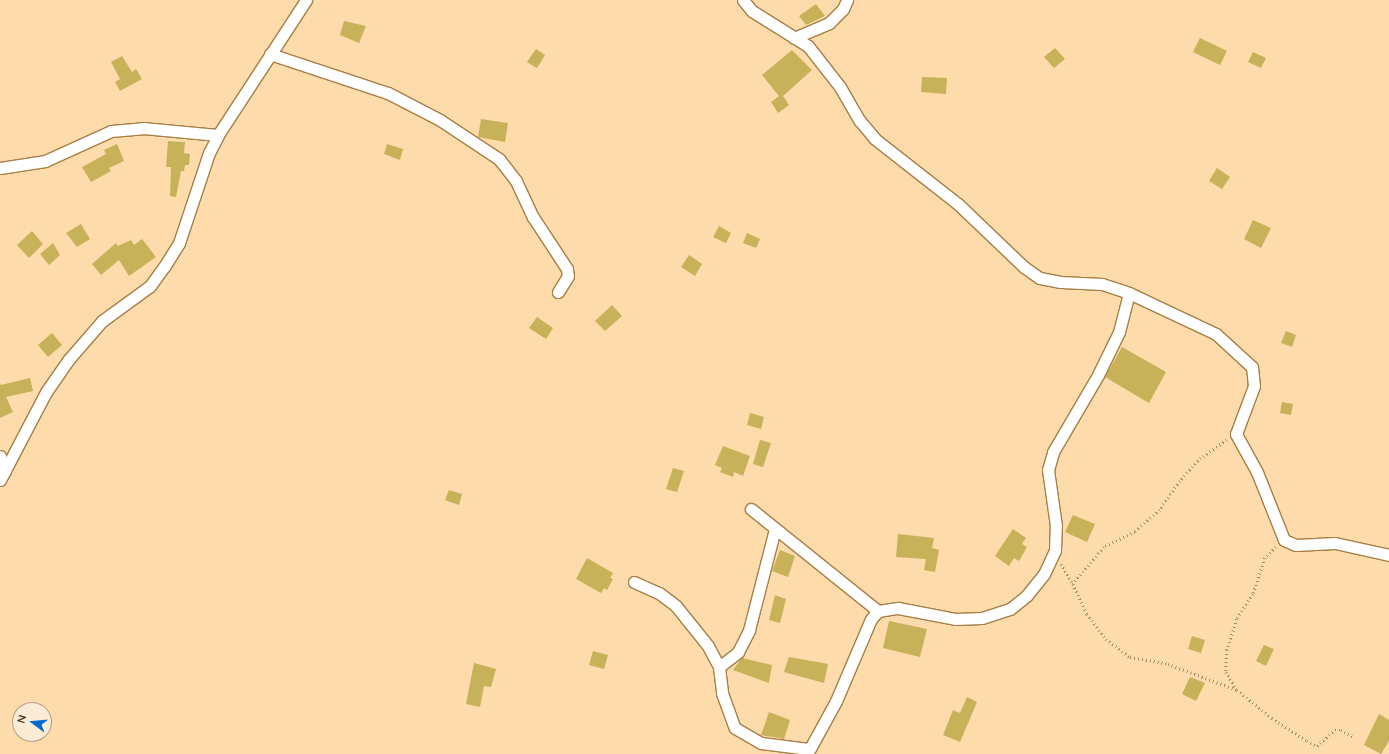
<!DOCTYPE html>
<style>
body{margin:0}
#map{position:relative;width:1389px;height:754px;overflow:hidden;background:#fddbab;font-family:Quicksand,sans-serif}
div>[style]{position:absolute}
.building>*{inset:0;background:#c7b159}
.path>*{height:2.5px;margin-top:-1.25px;transform-origin:0;background:repeating-linear-gradient(90deg,#a58b66 0 1px,transparent 0 4px)}
.roads{filter:drop-shadow(1px 0 #a67f45) drop-shadow(-1px 0 #a67f45) drop-shadow(0 1px #a67f45) drop-shadow(0 -1px #a67f45)}
.minor>*{height:11px;margin:-5.5px;padding:0 5.5px;transform-origin:5.5px;border-radius:5.5px;background:#fff}
span{translate:-50% -50%;white-space:nowrap;text-align:center;line-height:1.15;-webkit-text-stroke:3px #fcebd4;paint-order:stroke}
.north{position:absolute;left:12px;top:702px;width:40px;height:40px;box-sizing:border-box;background:#fcebd4;border:1px solid #b2a189;border-radius:50%;rotate:286deg;font-size:11px;font-weight:700;line-height:16px;text-align:center;color:#423119}
.north::after{content:'';display:block;margin:auto;width:14px;height:18px;background:#006ad2;clip-path:polygon(50% 0,100% 100%,50% 72%,0 100%)}
</style>
<div id="map">
<div class="building">
<div style="clip-path:polygon(816px 4px,825px 16px,806px 25px,799px 16px)"></div>
<div style="clip-path:polygon(344px 21px,366px 26px,359px 43px,340px 35px)"></div>
<div style="clip-path:polygon(1200px 38px,1227px 51px,1220px 65px,1193px 52px)"></div>
<div style="clip-path:polygon(1055px 48px,1065px 59px,1054px 68px,1044px 57px)"></div>
<div style="clip-path:polygon(536px 49px,545px 55px,537px 68px,527px 62px)"></div>
<div style="clip-path:polygon(792px 50px,812px 70px,783px 96px,789px 105px,778px 113px,771px 102px,779px 96px,762px 75px)"></div>
<div style="clip-path:polygon(1253px 52px,1266px 58px,1261px 68px,1248px 62px)"></div>
<div style="clip-path:polygon(122px 56px,132px 72px,136px 69px,142px 79px,120px 91px,115px 82px,120px 79px,111px 62px)"></div>
<div style="clip-path:polygon(922px 77px,947px 78px,946px 94px,921px 92px)"></div>
<div style="clip-path:polygon(481px 119px,508px 123px,505px 142px,478px 137px)"></div>
<div style="clip-path:polygon(168px 141px,185px 142px,184px 153px,190px 154px,189px 165px,185px 165px,184px 171px,181px 171px,176px 197px,170px 196px,171px 167px,166px 167px)"></div>
<div style="clip-path:polygon(117px 144px,124px 161px,109px 168px,111px 171px,91px 182px,82px 167px,106px 154px,104px 150px)"></div>
<div style="clip-path:polygon(387px 144px,403px 149px,400px 160px,384px 154px)"></div>
<div style="clip-path:polygon(1217px 168px,1230px 177px,1222px 189px,1209px 181px)"></div>
<div style="clip-path:polygon(1253px 220px,1271px 228px,1261px 248px,1244px 239px)"></div>
<div style="clip-path:polygon(81px 224px,90px 239px,77px 247px,66px 233px)"></div>
<div style="clip-path:polygon(719px 226px,731px 233px,726px 243px,713px 237px)"></div>
<div style="clip-path:polygon(32px 231px,43px 244px,29px 258px,17px 245px)"></div>
<div style="clip-path:polygon(747px 233px,760px 239px,756px 248px,743px 243px)"></div>
<div style="clip-path:polygon(142px 239px,156px 257px,129px 276px,119px 260px,101px 275px,92px 264px,116px 243px,118px 246px,131px 240px,134px 245px)"></div>
<div style="clip-path:polygon(53px 243px,60px 255px,49px 265px,40px 254px)"></div>
<div style="clip-path:polygon(689px 255px,702px 264px,695px 276px,681px 267px)"></div>
<div style="clip-path:polygon(612px 305px,622px 316px,605px 331px,595px 321px)"></div>
<div style="clip-path:polygon(537px 317px,553px 328px,546px 339px,529px 328px)"></div>
<div style="clip-path:polygon(1286px 331px,1296px 335px,1292px 347px,1281px 343px)"></div>
<div style="clip-path:polygon(52px 333px,62px 345px,48px 357px,38px 345px)"></div>
<div style="clip-path:polygon(1122px 347px,1166px 372px,1149px 403px,1105px 377px)"></div>
<div style="clip-path:polygon(30px 378px,33px 391px,6px 397px,13px 412px,0 418px,0 383px,1px 385px)"></div>
<div style="clip-path:polygon(1282px 402px,1293px 404px,1291px 415px,1280px 413px)"></div>
<div style="clip-path:polygon(750px 413px,764px 417px,761px 429px,747px 425px)"></div>
<div style="clip-path:polygon(760px 440px,771px 443px,763px 467px,753px 464px)"></div>
<div style="clip-path:polygon(723px 446px,750px 456px,743px 476px,734px 472px,733px 477px,720px 472px,722px 468px,715px 465px)"></div>
<div style="clip-path:polygon(673px 468px,684px 471px,677px 492px,666px 489px)"></div>
<div style="clip-path:polygon(449px 490px,462px 494px,459px 505px,445px 500px)"></div>
<div style="clip-path:polygon(1073px 515px,1095px 524px,1087px 542px,1065px 532px)"></div>
<div style="clip-path:polygon(1013px 529px,1026px 538px,1022px 544px,1027px 547px,1019px 561px,1014px 558px,1009px 566px,995px 556px)"></div>
<div style="clip-path:polygon(898px 534px,934px 538px,932px 548px,939px 550px,935px 572px,924px 570px,926px 559px,896px 557px)"></div>
<div style="clip-path:polygon(780px 550px,795px 556px,788px 577px,772px 571px)"></div>
<div style="clip-path:polygon(587px 558px,613px 573px,610px 578px,613px 579px,607px 590px,604px 588px,601px 593px,576px 579px)"></div>
<div style="clip-path:polygon(775px 595px,786px 599px,780px 623px,769px 620px)"></div>
<div style="clip-path:polygon(889px 621px,927px 629px,920px 657px,883px 648px)"></div>
<div style="clip-path:polygon(1192px 636px,1205px 640px,1201px 653px,1188px 649px)"></div>
<div style="clip-path:polygon(1264px 645px,1274px 649px,1266px 666px,1256px 661px)"></div>
<div style="clip-path:polygon(593px 651px,608px 655px,604px 669px,589px 665px)"></div>
<div style="clip-path:polygon(789px 657px,828px 664px,824px 683px,784px 672px)"></div>
<div style="clip-path:polygon(742px 658px,772px 665px,769px 683px,733px 670px)"></div>
<div style="clip-path:polygon(474px 663px,496px 669px,491px 687px,484px 686px,480px 707px,466px 704px)"></div>
<div style="clip-path:polygon(1190px 677px,1205px 683px,1196px 701px,1182px 694px)"></div>
<div style="clip-path:polygon(967px 697px,977px 702px,960px 742px,943px 735px,953px 710px,960px 713px)"></div>
<div style="clip-path:polygon(769px 712px,790px 720px,784px 739px,761px 735px)"></div>
<div style="clip-path:polygon(1379px 714px,1389px 720px,1389px 741px,1381px 754px,1364px 745px)"></div>
</div>
<div class="path">
<div style="left:1227px;top:440px;width:32px;rotate:145deg"></div>
<div style="left:1201px;top:458px;width:31px;rotate:132deg"></div>
<div style="left:1180px;top:481px;width:35px;rotate:125deg"></div>
<div style="left:1160px;top:510px;width:33px;rotate:139deg"></div>
<div style="left:1135px;top:532px;width:34px;rotate:154deg"></div>
<div style="left:1104px;top:547px;width:48px;rotate:130deg"></div>
<div style="left:1073px;top:584px;width:33px;rotate:65deg"></div>
<div style="left:1087px;top:614px;width:31px;rotate:53deg"></div>
<div style="left:1106px;top:639px;width:30px;rotate:37deg"></div>
<div style="left:1130px;top:657px;width:39px;rotate:10deg"></div>
<div style="left:1168px;top:664px;width:74px;rotate:20.6deg"></div>
<div style="left:1276px;top:547px;width:16px;rotate:135deg"></div>
<div style="left:1265px;top:558px;width:38px;rotate:108deg"></div>
<div style="left:1253px;top:594px;width:30px;rotate:123deg"></div>
<div style="left:1237px;top:619px;width:33px;rotate:108deg"></div>
<div style="left:1227px;top:650px;width:22px;rotate:93deg"></div>
<div style="left:1226px;top:672px;width:21px;rotate:59deg"></div>
<div style="left:1237px;top:690px;width:45px;rotate:38.7deg"></div>
<div style="left:1272px;top:718px;width:42px;rotate:33.3deg"></div>
<div style="left:1307px;top:741px;width:11px;rotate:27deg"></div>
<div style="left:1317px;top:746px;width:24px;rotate:-42deg"></div>
<div style="left:1335px;top:730px;width:6px"></div>
<div style="left:1341px;top:730px;width:14px;rotate:30deg"></div>
<div style="left:1061px;top:564px;width:23px;rotate:59deg"></div>
</div>
<div class="roads">
<div class="minor">
<div style="left:743px;top:0;width:14px;rotate:51deg"></div>
<div style="left:752px;top:11px;width:66px;rotate:32deg"></div>
<div style="left:808px;top:46px;width:52px;rotate:52deg"></div>
<div style="left:840px;top:87px;width:39px;rotate:60deg"></div>
<div style="left:860px;top:121px;width:23px;rotate:50deg"></div>
<div style="left:875px;top:139px;width:105px;rotate:38.1deg"></div>
<div style="left:958px;top:204px;width:91px;rotate:43.7deg"></div>
<div style="left:1024px;top:267px;width:19px;rotate:35deg"></div>
<div style="left:1040px;top:278px;width:21px;rotate:11deg"></div>
<div style="left:1061px;top:282px;width:41px;rotate:2.8deg"></div>
<div style="left:1102px;top:284px;width:28px;rotate:18deg"></div>
<div style="left:1129px;top:293px;width:96px;rotate:25.2deg"></div>
<div style="left:1216px;top:334px;width:49px;rotate:42.5deg"></div>
<div style="left:1252px;top:367px;width:19px;rotate:84deg"></div>
<div style="left:1254px;top:386px;width:51px;rotate:110.6deg"></div>
<div style="left:1236px;top:434px;width:43px;rotate:61.1deg"></div>
<div style="left:1257px;top:472px;width:73px;rotate:68.3deg"></div>
<div style="left:1284px;top:540px;width:13px;rotate:23deg"></div>
<div style="left:1296px;top:545px;width:39px;rotate:-3deg"></div>
<div style="left:1335px;top:543px;width:55px;rotate:12.5deg"></div>
<div style="left:794px;top:38px;width:38px;rotate:-23deg"></div>
<div style="left:829px;top:23px;width:20px;rotate:-45deg"></div>
<div style="left:843px;top:9px;width:10px;rotate:-66deg"></div>
<div style="left:270px;top:54px;width:124px;rotate:18.3deg"></div>
<div style="left:388px;top:93px;width:59px;rotate:27.4deg"></div>
<div style="left:440px;top:120px;width:71px;rotate:33.5deg"></div>
<div style="left:499px;top:159px;width:28px;rotate:52deg"></div>
<div style="left:516px;top:181px;width:40px;rotate:65deg"></div>
<div style="left:533px;top:217px;width:62px;rotate:56.8deg"></div>
<div style="left:567px;top:269px;width:7px;rotate:82deg"></div>
<div style="left:568px;top:276px;width:19px;rotate:122deg"></div>
<div style="left:0;top:168px;width:46px;rotate:-8.8deg"></div>
<div style="left:45px;top:161px;width:72px;rotate:-24.4deg"></div>
<div style="left:111px;top:131px;width:32px;rotate:-5deg"></div>
<div style="left:143px;top:128px;width:75px;rotate:5.3deg"></div>
<div style="left:0;top:456px;width:16px;rotate:72deg"></div>
<div style="left:0;top:480px;width:99px;rotate:-62.4deg"></div>
<div style="left:46px;top:392px;width:40px;rotate:-55.1deg"></div>
<div style="left:69px;top:359px;width:50px;rotate:-49deg"></div>
<div style="left:102px;top:321px;width:59px;rotate:-36.1deg"></div>
<div style="left:150px;top:286px;width:24px;rotate:-54deg"></div>
<div style="left:164px;top:267px;width:28px;rotate:-58deg"></div>
<div style="left:179px;top:243px;width:95px;rotate:-71.6deg"></div>
<div style="left:209px;top:153px;width:20px;rotate:-63deg"></div>
<div style="left:218px;top:135px;width:161px;rotate:-56.9deg"></div>
<div style="left:751px;top:509px;width:163px;rotate:38.8deg"></div>
<div style="left:634px;top:582px;width:27px;rotate:24deg"></div>
<div style="left:659px;top:593px;width:21px;rotate:37deg"></div>
<div style="left:676px;top:606px;width:51px;rotate:51.3deg"></div>
<div style="left:708px;top:646px;width:24px;rotate:62deg"></div>
<div style="left:719px;top:667px;width:26px;rotate:83deg"></div>
<div style="left:722px;top:693px;width:37px;rotate:70deg"></div>
<div style="left:735px;top:728px;width:30px;rotate:30deg"></div>
<div style="left:761px;top:743px;width:48px;rotate:7.1deg"></div>
<div style="left:719px;top:667px;width:24px;rotate:-38deg"></div>
<div style="left:738px;top:652px;width:25px;rotate:-63deg"></div>
<div style="left:749px;top:630px;width:104px;rotate:-75.6deg"></div>
<div style="left:807px;top:754px;width:60px;rotate:-61.3deg"></div>
<div style="left:836px;top:701px;width:89px;rotate:-66.9deg"></div>
<div style="left:871px;top:619px;width:11px;rotate:-49deg"></div>
<div style="left:878px;top:611px;width:20px;rotate:-9deg"></div>
<div style="left:898px;top:608px;width:58px;rotate:10.9deg"></div>
<div style="left:955px;top:619px;width:27px;rotate:-2deg"></div>
<div style="left:982px;top:618px;width:29px;rotate:-18deg"></div>
<div style="left:1010px;top:609px;width:22px;rotate:-39deg"></div>
<div style="left:1027px;top:595px;width:27px;rotate:-51deg"></div>
<div style="left:1044px;top:574px;width:26px;rotate:-65deg"></div>
<div style="left:1055px;top:550px;width:24px;rotate:-88deg"></div>
<div style="left:1056px;top:526px;width:57px;rotate:-98.1deg"></div>
<div style="left:1048px;top:470px;width:19px;rotate:-74deg"></div>
<div style="left:1053px;top:452px;width:89px;rotate:-59.7deg"></div>
<div style="left:1098px;top:375px;width:48px;rotate:-64deg"></div>
<div style="left:1119px;top:332px;width:40px;rotate:-75.6deg"></div>
</div>
</div>
<div class="north">N</div>
</div>
